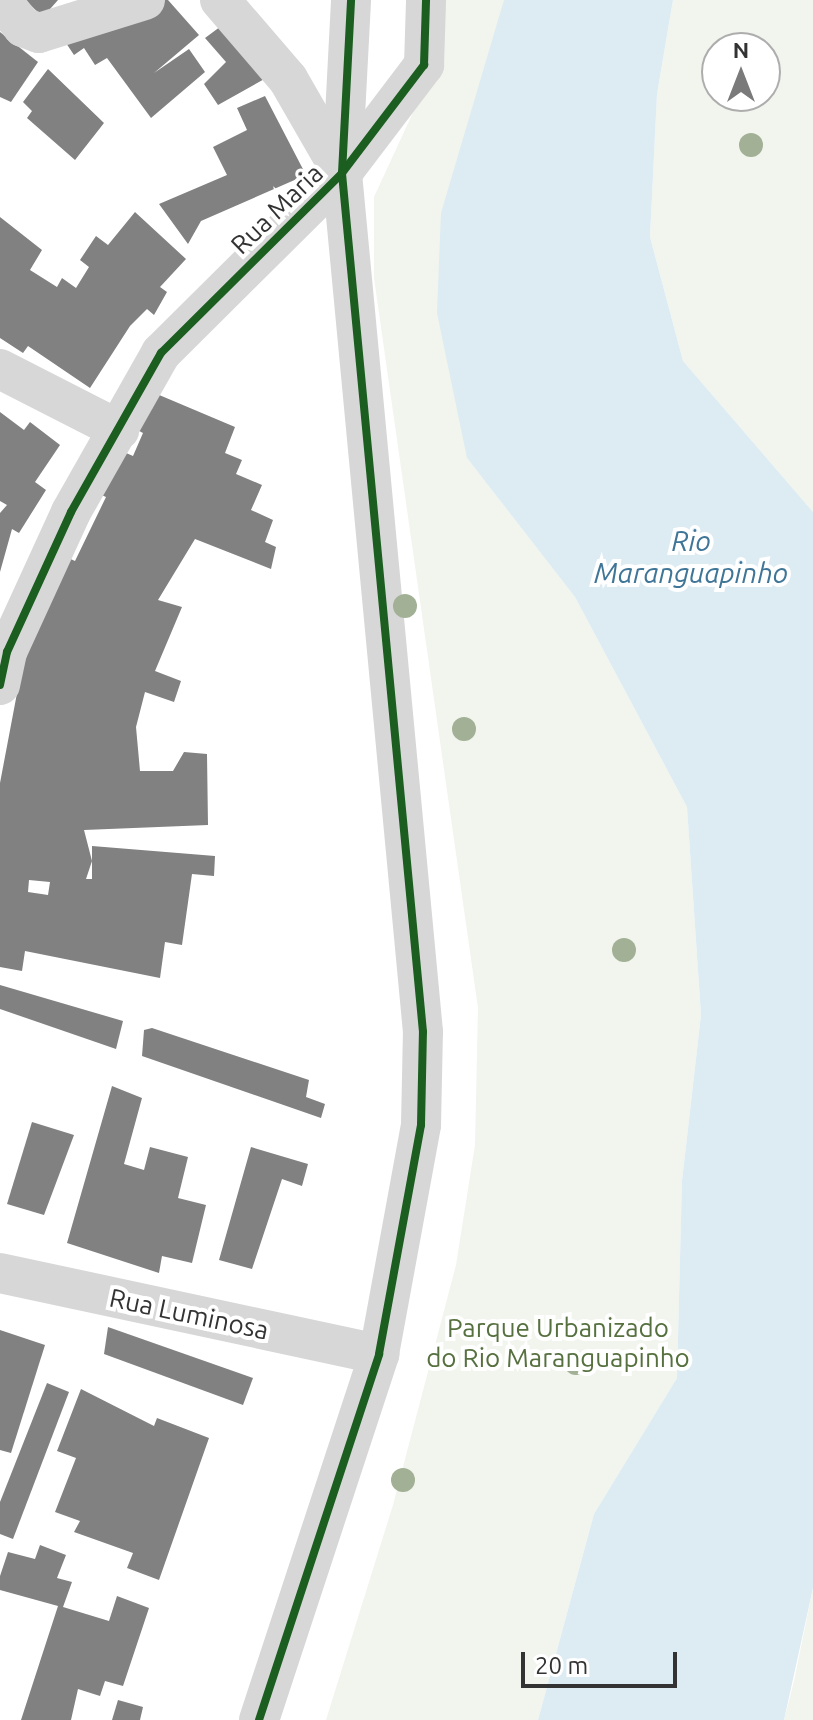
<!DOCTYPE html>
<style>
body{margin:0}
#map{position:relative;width:813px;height:1720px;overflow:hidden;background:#fff;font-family:Ubuntu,sans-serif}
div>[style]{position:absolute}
.green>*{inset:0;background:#f1f5ed}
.water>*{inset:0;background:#ddebf3}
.building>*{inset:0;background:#818181}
.street>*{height:40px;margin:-20px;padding:0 20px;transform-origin:20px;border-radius:20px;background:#d7d7d7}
.cycleway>*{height:8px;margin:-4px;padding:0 4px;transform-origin:4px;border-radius:4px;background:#1b5e20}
.trees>*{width:24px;height:24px;margin:-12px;border-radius:50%;background:#a2b095}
span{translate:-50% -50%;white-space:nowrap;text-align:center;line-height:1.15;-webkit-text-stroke:8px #fff;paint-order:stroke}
.street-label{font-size:26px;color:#333}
.park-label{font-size:26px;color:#56703f}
.water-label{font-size:28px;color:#3f7597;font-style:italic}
.north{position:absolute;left:701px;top:32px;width:80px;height:80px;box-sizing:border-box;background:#fff;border:2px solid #adadad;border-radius:50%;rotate:0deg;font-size:22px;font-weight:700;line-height:32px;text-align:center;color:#333}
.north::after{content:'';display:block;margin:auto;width:28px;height:36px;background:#7a7a7a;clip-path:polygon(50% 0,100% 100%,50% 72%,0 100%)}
.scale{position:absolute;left:521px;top:1652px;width:156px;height:36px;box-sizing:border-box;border:4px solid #333;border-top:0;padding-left:10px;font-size:24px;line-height:28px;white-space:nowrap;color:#333;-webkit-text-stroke:6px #fff;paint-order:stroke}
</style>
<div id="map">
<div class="green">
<div style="clip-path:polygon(445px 0,504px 0,467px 458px,575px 597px,687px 807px,701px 1015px,682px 1181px,677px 1378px,594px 1514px,538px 1720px,326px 1720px,393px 1505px,456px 1265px,475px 1145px,478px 1008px,374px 278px,374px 197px,434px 67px)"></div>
<div style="clip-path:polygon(evenodd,673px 0,813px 0,813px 512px,683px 361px,650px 237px,657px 94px,673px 0,717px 48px,765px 48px,765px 96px,717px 96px,717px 48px)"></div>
<div style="clip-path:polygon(813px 1588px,813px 1720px,784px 1720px,794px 1681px)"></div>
</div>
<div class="water">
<div style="clip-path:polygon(504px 0,673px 0,657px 94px,650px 237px,683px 361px,813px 512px,813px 1588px,784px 1720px,538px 1720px,594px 1514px,677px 1378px,682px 1181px,701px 1015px,687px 807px,575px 597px,467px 458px,437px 313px,441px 213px)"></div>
</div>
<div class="building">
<div style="clip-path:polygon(25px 0,58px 0,43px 17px)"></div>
<div style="clip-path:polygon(156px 0,168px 0,199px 35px,154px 73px,189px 49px,205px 72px,151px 118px,107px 58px,95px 65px,84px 48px,74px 55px,66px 43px)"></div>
<div style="clip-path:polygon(232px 18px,277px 72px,218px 105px,204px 84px,226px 62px,205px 38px)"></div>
<div style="clip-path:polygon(0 32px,38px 62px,11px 102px,0 97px)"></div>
<div style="clip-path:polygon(48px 69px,104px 123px,75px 160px,27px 118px,32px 111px,23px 102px)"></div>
<div style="clip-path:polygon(265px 96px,306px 175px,201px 221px,188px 244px,159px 204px,227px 175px,213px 147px,247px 130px,237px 108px)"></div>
<div style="clip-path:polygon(135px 212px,186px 259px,160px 287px,167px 292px,154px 315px,147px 309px,130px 326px,90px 388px,28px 346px,23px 353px,0 338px,0 217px,42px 250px,30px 270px,57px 287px,62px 278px,76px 288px,89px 267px,80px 260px,96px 236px,108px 245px)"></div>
<div style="clip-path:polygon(evenodd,145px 389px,235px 427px,225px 453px,242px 460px,236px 474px,262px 485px,251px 510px,273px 520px,265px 542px,276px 547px,271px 569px,195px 539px,158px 600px,182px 607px,155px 671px,181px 681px,174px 702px,145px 692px,136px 727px,140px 771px,173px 771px,184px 752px,207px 754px,208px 825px,84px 830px,92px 861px,86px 879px,92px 879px,92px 846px,215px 856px,214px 876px,192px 874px,182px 945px,165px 942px,160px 978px,25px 951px,22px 971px,0 967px,0 783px,25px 651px,64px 556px,75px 561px,106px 497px,97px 493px,117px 449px,133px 456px,143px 433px,128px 425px,145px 389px,29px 880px,50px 882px,48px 895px,28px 892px,29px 880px)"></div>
<div style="clip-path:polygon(0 412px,24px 430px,30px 422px,60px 445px,35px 482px,46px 490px,19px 533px,12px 529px,0 572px,0 513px,7px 505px,0 501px)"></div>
<div style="clip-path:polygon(0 985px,123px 1021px,116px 1049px,0 1009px)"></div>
<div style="clip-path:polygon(152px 1028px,309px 1080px,306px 1097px,325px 1104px,321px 1118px,142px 1056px,144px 1030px)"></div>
<div style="clip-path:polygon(112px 1086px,142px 1098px,124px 1164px,144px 1170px,150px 1147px,188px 1157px,178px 1198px,206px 1205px,192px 1263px,162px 1256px,159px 1273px,67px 1243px)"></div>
<div style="clip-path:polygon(32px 1122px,74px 1135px,44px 1215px,7px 1204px)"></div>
<div style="clip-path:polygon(251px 1147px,308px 1164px,302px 1186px,282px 1179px,252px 1269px,219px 1260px)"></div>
<div style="clip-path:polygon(108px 1327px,253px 1378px,243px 1405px,104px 1354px)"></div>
<div style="clip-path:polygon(0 1330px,45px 1345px,11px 1453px,0 1450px)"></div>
<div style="clip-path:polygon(47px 1383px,69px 1392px,13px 1539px,0 1534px,0 1502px)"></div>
<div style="clip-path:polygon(81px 1389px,154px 1426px,157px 1418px,209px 1438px,159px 1580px,127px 1568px,133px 1553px,74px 1532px,80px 1521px,55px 1512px,76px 1458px,57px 1451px)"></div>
<div style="clip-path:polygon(40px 1545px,66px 1555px,57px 1578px,72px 1582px,63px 1607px,109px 1621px,117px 1596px,149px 1608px,123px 1686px,105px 1681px,100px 1696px,78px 1689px,71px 1720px,21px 1720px,58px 1606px,0 1590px,0 1576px,8px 1552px,35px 1559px)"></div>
<div style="clip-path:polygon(118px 1700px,143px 1707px,140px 1720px,112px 1720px)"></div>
</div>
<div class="street">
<div style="left:1px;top:0;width:35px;rotate:51deg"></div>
<div style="left:23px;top:27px;width:17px;rotate:21deg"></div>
<div style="left:39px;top:33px;width:111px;rotate:-17.3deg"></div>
<div style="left:220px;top:0;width:104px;rotate:49.3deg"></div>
<div style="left:288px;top:79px;width:108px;rotate:60.1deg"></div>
<div style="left:0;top:369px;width:134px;rotate:27.1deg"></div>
<div style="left:0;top:685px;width:34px;rotate:-78deg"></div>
<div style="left:7px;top:652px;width:154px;rotate:-65.4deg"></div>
<div style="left:71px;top:512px;width:183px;rotate:-60.5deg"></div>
<div style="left:161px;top:353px;width:255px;rotate:-44.8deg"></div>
<div style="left:342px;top:173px;width:136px;rotate:-52.8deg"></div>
<div style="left:424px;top:65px;width:65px;rotate:-88.2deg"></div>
<div style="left:0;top:1273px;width:388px;rotate:12.1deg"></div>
<div style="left:259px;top:1720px;width:385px;rotate:-71.8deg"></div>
<div style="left:379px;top:1354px;width:233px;rotate:-79.6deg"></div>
<div style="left:421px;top:1125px;width:93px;rotate:-88.8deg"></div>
<div style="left:423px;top:1032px;width:863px;rotate:-95.39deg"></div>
<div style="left:342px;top:173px;width:173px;rotate:-87deg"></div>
</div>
<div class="cycleway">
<div style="left:0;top:685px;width:34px;rotate:-78deg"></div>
<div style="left:7px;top:652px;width:154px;rotate:-65.4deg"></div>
<div style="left:71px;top:512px;width:183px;rotate:-60.5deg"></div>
<div style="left:161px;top:353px;width:255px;rotate:-44.8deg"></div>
<div style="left:342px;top:173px;width:136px;rotate:-52.8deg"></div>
<div style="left:424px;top:65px;width:65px;rotate:-88.2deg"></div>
<div style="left:259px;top:1720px;width:385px;rotate:-71.8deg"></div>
<div style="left:379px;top:1354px;width:233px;rotate:-79.6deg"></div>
<div style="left:421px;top:1125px;width:93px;rotate:-88.8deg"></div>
<div style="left:423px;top:1032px;width:863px;rotate:-95.39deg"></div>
<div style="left:342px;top:173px;width:173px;rotate:-87deg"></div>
</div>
<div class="trees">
<div style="left:751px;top:145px"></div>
<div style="left:405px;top:606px"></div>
<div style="left:464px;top:729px"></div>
<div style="left:624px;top:950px"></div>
<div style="left:576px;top:1363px"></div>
<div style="left:403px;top:1480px"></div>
</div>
<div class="street-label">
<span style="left:277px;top:209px;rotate:-44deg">Rua Maria</span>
<span style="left:189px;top:1314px;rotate:12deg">Rua Luminosa</span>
</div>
<div class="park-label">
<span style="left:558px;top:1343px">Parque Urbanizado<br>do Rio Maranguapinho</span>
</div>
<div class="water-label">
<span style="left:691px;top:557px">Rio<br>Maranguapinho</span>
</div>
<div class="north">N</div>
<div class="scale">20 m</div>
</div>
